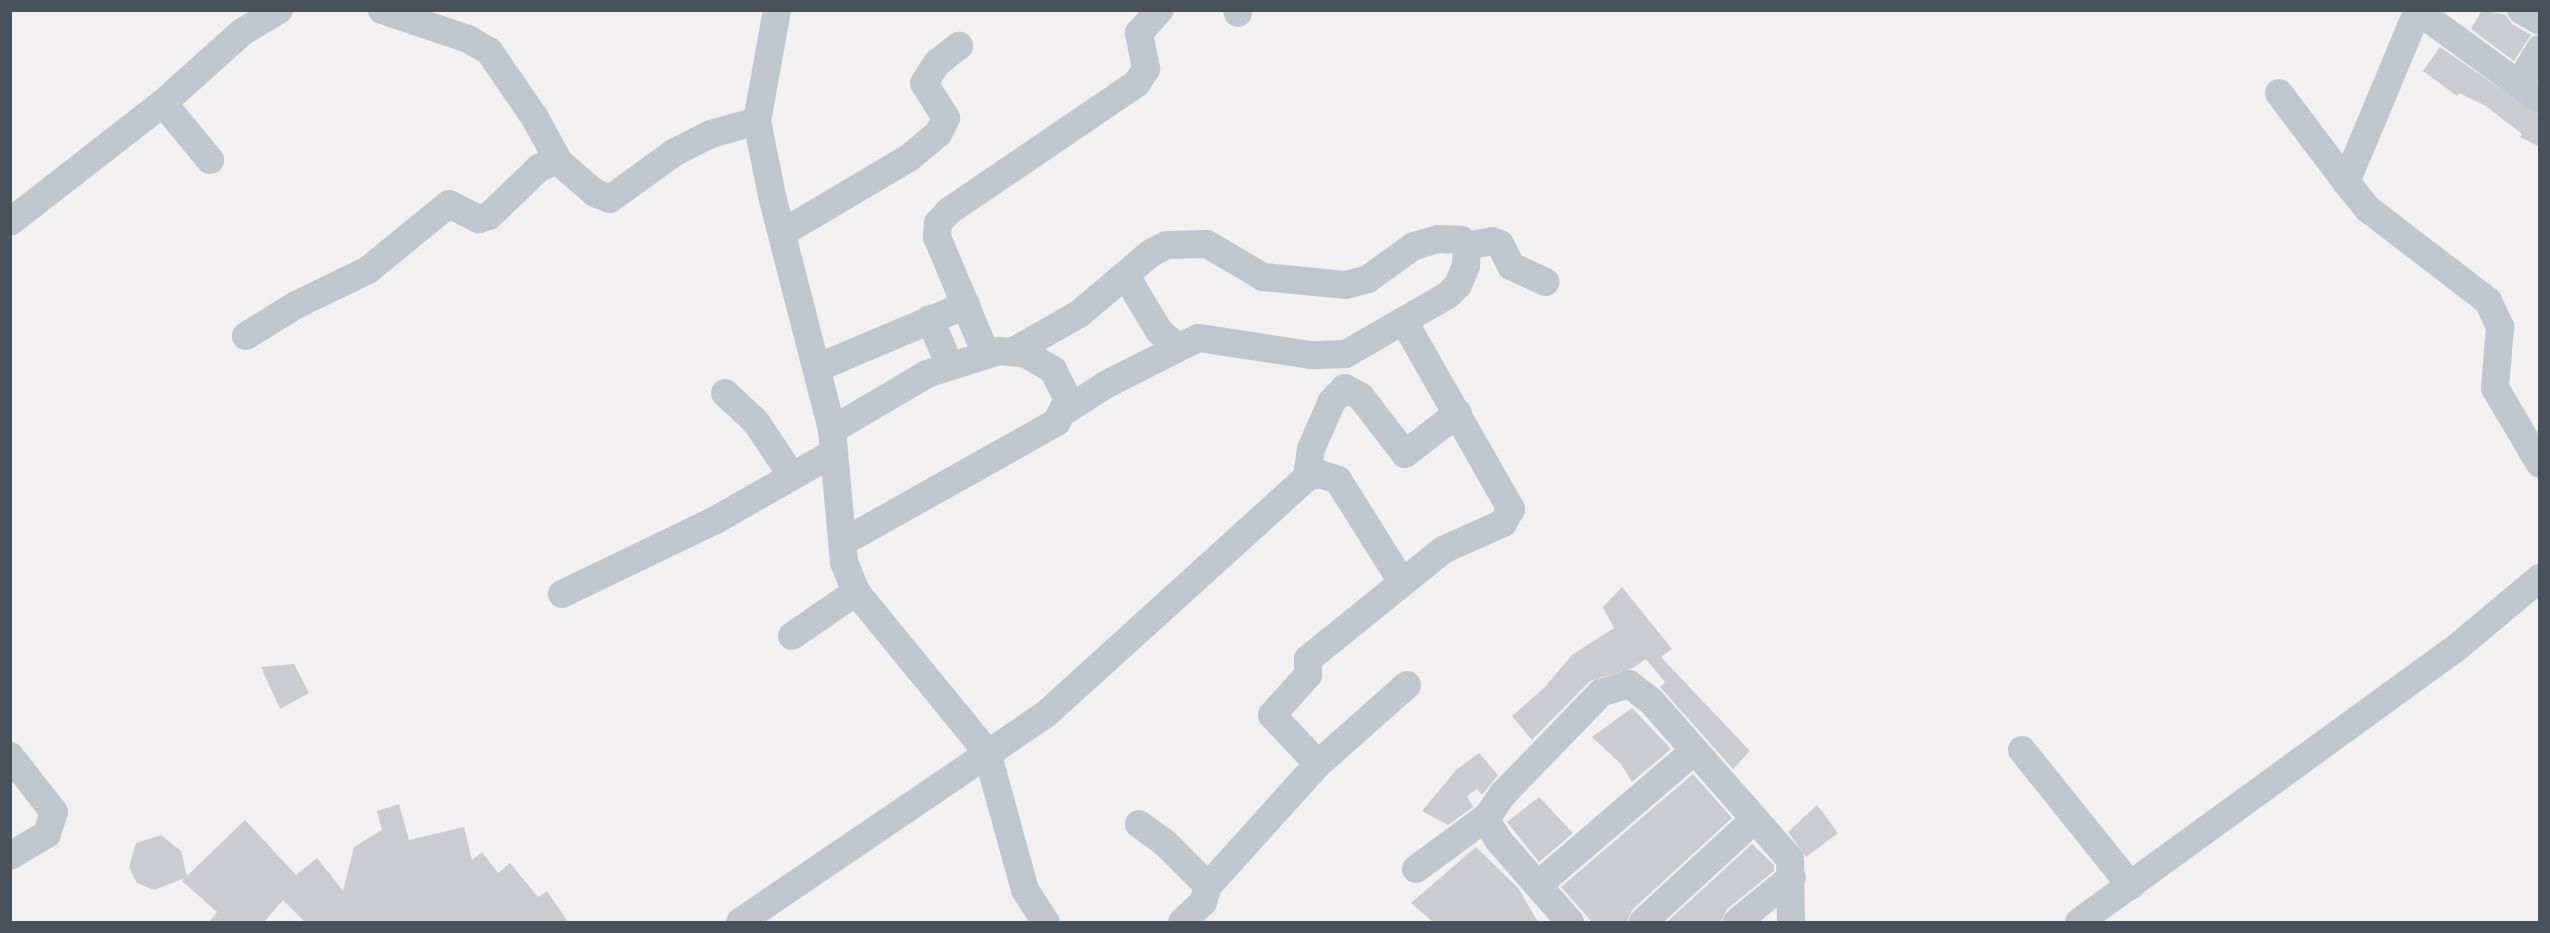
<!DOCTYPE html>
<style>
body{margin:0}
#map{position:relative;width:2550px;height:933px;overflow:hidden;background:#f2f0f0;font-family:Karla,sans-serif}
div>[style]{position:absolute}
.building>*{inset:0;background:#caccd2}
.minor>*{height:28px;margin:-14px;padding:0 14px;transform-origin:14px;border-radius:14px;background:#bfc6ce}
span{translate:-50% -50%;white-space:nowrap;text-align:center;line-height:1.15;-webkit-text-stroke:4.5px #fff;paint-order:stroke}
.frame{position:absolute;inset:0;border:12px solid #49525c;pointer-events:none}
</style>
<div id="map">
<div class="building">
<div style="clip-path:polygon(2482px 10px,2506px 15px,2512px 24px,2531px 35px,2514px 61px,2471px 29px)"></div>
<div style="clip-path:polygon(2440px 47px,2540px 116px,2540px 147px,2520px 137px,2522px 134px,2486px 106px,2459px 93px,2457px 96px,2423px 71px)"></div>
<div style="clip-path:polygon(1622px 587px,1672px 649px,1661px 657px,1750px 751px,1733px 769px,1660px 687px,1665px 682px,1646px 659px,1633px 668px,1590px 681px,1532px 740px,1512px 716px,1544px 688px,1572px 655px,1614px 628px,1603px 607px)"></div>
<div style="clip-path:polygon(294px 664px,309px 693px,280px 709px,261px 667px)"></div>
<div style="clip-path:polygon(1632px 708px,1671px 749px,1632px 782px,1621px 764px,1592px 737px)"></div>
<div style="clip-path:polygon(1479px 753px,1498px 775px,1482px 795px,1477px 789px,1467px 796px,1473px 807px,1448px 825px,1422px 811px,1457px 769px)"></div>
<div style="clip-path:polygon(1693px 774px,1732px 818px,1632px 910px,1627px 922px,1592px 922px,1561px 887px)"></div>
<div style="clip-path:polygon(1539px 797px,1573px 833px,1539px 862px,1507px 822px)"></div>
<div style="clip-path:polygon(399px 804px,409px 840px,464px 827px,472px 860px,482px 852px,498px 873px,510px 863px,538px 897px,547px 891px,568px 922px,305px 922px,283px 900px,264px 922px,209px 922px,217px 912px,182px 881px,185px 878px,154px 890px,137px 883px,129px 867px,136px 843px,161px 835px,181px 851px,187px 876px,245px 820px,296px 875px,317px 858px,343px 891px,354px 847px,382px 830px,377px 811px)"></div>
<div style="clip-path:polygon(1817px 805px,1838px 833px,1806px 857px,1788px 832px)"></div>
<div style="clip-path:polygon(1752px 844px,1774px 865px,1774px 871px,1727px 909px,1721px 922px,1667px 922px)"></div>
<div style="clip-path:polygon(1476px 847px,1519px 889px,1538px 922px,1433px 922px,1411px 903px)"></div>
</div>
<div class="minor">
<div style="left:382px;top:10px;width:91px;rotate:18.6deg"></div>
<div style="left:468px;top:39px;width:24px;rotate:30deg"></div>
<div style="left:489px;top:51px;width:81px;rotate:55.5deg"></div>
<div style="left:535px;top:118px;width:50px;rotate:61.4deg"></div>
<div style="left:777px;top:10px;width:113px;rotate:100.2deg"></div>
<div style="left:757px;top:121px;width:81px;rotate:78.6deg"></div>
<div style="left:773px;top:200px;width:237px;rotate:75.6deg"></div>
<div style="left:832px;top:430px;width:133px;rotate:84.8deg"></div>
<div style="left:844px;top:562px;width:32px;rotate:68deg"></div>
<div style="left:856px;top:592px;width:207px;rotate:50.7deg"></div>
<div style="left:987px;top:752px;width:143px;rotate:74.6deg"></div>
<div style="left:1025px;top:890px;width:38px;rotate:57deg"></div>
<div style="left:1237px;top:10px;width:3px;rotate:72deg"></div>
<div style="left:2418px;top:10px;width:186px;rotate:112.7deg"></div>
<div style="left:2346px;top:182px;width:35px;rotate:51deg"></div>
<div style="left:2368px;top:209px;width:151px;rotate:37.5deg"></div>
<div style="left:2488px;top:301px;width:29px;rotate:65deg"></div>
<div style="left:2500px;top:327px;width:61px;rotate:94.7deg"></div>
<div style="left:2495px;top:388px;width:88px;rotate:59.4deg"></div>
<div style="left:2521px;top:10px;width:22px;rotate:30deg"></div>
<div style="left:2418px;top:11px;width:151px;rotate:36.1deg"></div>
<div style="left:2519px;top:84px;width:41px;rotate:-59deg"></div>
<div style="left:2279px;top:93px;width:111px;rotate:53deg"></div>
<div style="left:163px;top:103px;width:74px;rotate:50.5deg"></div>
<div style="left:10px;top:222px;width:194px;rotate:-37.9deg"></div>
<div style="left:163px;top:103px;width:106px;rotate:-41.9deg"></div>
<div style="left:242px;top:32px;width:43px;rotate:-30.7deg"></div>
<div style="left:782px;top:233px;width:147px;rotate:-30.6deg"></div>
<div style="left:909px;top:158px;width:38px;rotate:-40deg"></div>
<div style="left:938px;top:134px;width:18px;rotate:-63deg"></div>
<div style="left:946px;top:118px;width:41px;rotate:-122.2deg"></div>
<div style="left:924px;top:83px;width:24px;rotate:-57deg"></div>
<div style="left:937px;top:63px;width:28px;rotate:-38deg"></div>
<div style="left:1467px;top:246px;width:25px;rotate:-11deg"></div>
<div style="left:1492px;top:241px;width:9px;rotate:21deg"></div>
<div style="left:1500px;top:244px;width:25px;rotate:63deg"></div>
<div style="left:1511px;top:266px;width:38px;rotate:25deg"></div>
<div style="left:1126px;top:276px;width:64px;rotate:59deg"></div>
<div style="left:1159px;top:331px;width:25px;rotate:42deg"></div>
<div style="left:930px;top:319px;width:49px;rotate:67.1deg"></div>
<div style="left:246px;top:336px;width:59px;rotate:-31.8deg"></div>
<div style="left:296px;top:305px;width:80px;rotate:-25.9deg"></div>
<div style="left:368px;top:270px;width:104px;rotate:-39.2deg"></div>
<div style="left:449px;top:204px;width:34px;rotate:27deg"></div>
<div style="left:479px;top:219px;width:10px;rotate:-17deg"></div>
<div style="left:489px;top:216px;width:69px;rotate:-43.8deg"></div>
<div style="left:539px;top:168px;width:15px;rotate:-23deg"></div>
<div style="left:553px;top:162px;width:6px"></div>
<div style="left:559px;top:162px;width:48px;rotate:40.7deg"></div>
<div style="left:595px;top:193px;width:16px;rotate:22deg"></div>
<div style="left:610px;top:199px;width:80px;rotate:-35.9deg"></div>
<div style="left:675px;top:152px;width:40px;rotate:-26.6deg"></div>
<div style="left:711px;top:134px;width:48px;rotate:-15.8deg"></div>
<div style="left:1012px;top:352px;width:77px;rotate:-29.6deg"></div>
<div style="left:1079px;top:314px;width:94px;rotate:-40.3deg"></div>
<div style="left:1151px;top:253px;width:18px;rotate:-27deg"></div>
<div style="left:1167px;top:245px;width:40px;rotate:-1.4deg"></div>
<div style="left:1207px;top:244px;width:65px;rotate:30.5deg"></div>
<div style="left:1263px;top:277px;width:83px;rotate:5.5deg"></div>
<div style="left:1346px;top:285px;width:23px;rotate:-15deg"></div>
<div style="left:1368px;top:279px;width:57px;rotate:-35.7deg"></div>
<div style="left:1414px;top:246px;width:25px;rotate:-16deg"></div>
<div style="left:1438px;top:239px;width:23px;rotate:2deg"></div>
<div style="left:1461px;top:240px;width:8px;rotate:45deg"></div>
<div style="left:1467px;top:246px;width:20px;rotate:93deg"></div>
<div style="left:1466px;top:266px;width:21px;rotate:113deg"></div>
<div style="left:1458px;top:285px;width:14px;rotate:135deg"></div>
<div style="left:1448px;top:295px;width:118px;rotate:150deg"></div>
<div style="left:1346px;top:354px;width:35px;rotate:178deg"></div>
<div style="left:1311px;top:355px;width:114px;rotate:-171.4deg"></div>
<div style="left:1198px;top:338px;width:102px;rotate:153.2deg"></div>
<div style="left:1107px;top:384px;width:50px;rotate:147.3deg"></div>
<div style="left:986px;top:354px;width:127px;rotate:-112.7deg"></div>
<div style="left:937px;top:237px;width:14px;rotate:-86deg"></div>
<div style="left:938px;top:223px;width:16px;rotate:-47deg"></div>
<div style="left:949px;top:211px;width:227px;rotate:-34.2deg"></div>
<div style="left:1137px;top:83px;width:17px;rotate:-57deg"></div>
<div style="left:1146px;top:69px;width:37px;rotate:-101deg"></div>
<div style="left:1139px;top:33px;width:31px;rotate:-48deg"></div>
<div style="left:817px;top:368px;width:162px;rotate:-22.9deg"></div>
<div style="left:725px;top:393px;width:42px;rotate:43.1deg"></div>
<div style="left:756px;top:422px;width:65px;rotate:56.3deg"></div>
<div style="left:832px;top:430px;width:110px;rotate:-30.5deg"></div>
<div style="left:927px;top:374px;width:76px;rotate:-17.7deg"></div>
<div style="left:999px;top:351px;width:25px;rotate:5deg"></div>
<div style="left:1024px;top:353px;width:34px;rotate:30deg"></div>
<div style="left:1053px;top:370px;width:33px;rotate:63deg"></div>
<div style="left:1068px;top:399px;width:25px;rotate:116deg"></div>
<div style="left:1057px;top:422px;width:245px;rotate:150.7deg"></div>
<div style="left:1307px;top:477px;width:28px;rotate:-82deg"></div>
<div style="left:1311px;top:449px;width:52px;rotate:-66.4deg"></div>
<div style="left:1332px;top:401px;width:18px;rotate:-45deg"></div>
<div style="left:1345px;top:388px;width:18px;rotate:29deg"></div>
<div style="left:1361px;top:397px;width:72px;rotate:52.3deg"></div>
<div style="left:1405px;top:454px;width:67px;rotate:-37.7deg"></div>
<div style="left:562px;top:594px;width:169px;rotate:-25.7deg"></div>
<div style="left:714px;top:521px;width:137px;rotate:-29.7deg"></div>
<div style="left:792px;top:636px;width:78px;rotate:-34.5deg"></div>
<div style="left:2022px;top:750px;width:174px;rotate:51.3deg"></div>
<div style="left:10px;top:756px;width:71px;rotate:51.8deg"></div>
<div style="left:54px;top:812px;width:23px;rotate:108deg"></div>
<div style="left:47px;top:834px;width:43px;rotate:149.3deg"></div>
<div style="left:1318px;top:764px;width:67px;rotate:-133.2deg"></div>
<div style="left:1272px;top:715px;width:54px;rotate:-48deg"></div>
<div style="left:1308px;top:675px;width:16px;rotate:-90deg"></div>
<div style="left:1308px;top:659px;width:174px;rotate:-38.9deg"></div>
<div style="left:1443px;top:550px;width:66px;rotate:-24.2deg"></div>
<div style="left:1503px;top:523px;width:16px;rotate:-60deg"></div>
<div style="left:1511px;top:509px;width:214px;rotate:-119.7deg"></div>
<div style="left:1139px;top:824px;width:32px;rotate:36deg"></div>
<div style="left:1165px;top:843px;width:61px;rotate:45deg"></div>
<div style="left:1208px;top:886px;width:17px;rotate:107deg"></div>
<div style="left:1203px;top:902px;width:29px;rotate:136deg"></div>
<div style="left:1416px;top:869px;width:89px;rotate:-36.4deg"></div>
<div style="left:1539px;top:884px;width:203px;rotate:-40.6deg"></div>
<div style="left:1208px;top:886px;width:164px;rotate:-48deg"></div>
<div style="left:1318px;top:764px;width:119px;rotate:-41.6deg"></div>
<div style="left:740px;top:922px;width:370px;rotate:-34.2deg"></div>
<div style="left:1046px;top:714px;width:353px;rotate:-42.2deg"></div>
<div style="left:1307px;top:477px;width:13px;rotate:-13deg"></div>
<div style="left:1320px;top:474px;width:19px;rotate:18deg"></div>
<div style="left:1338px;top:480px;width:120px;rotate:57.9deg"></div>
<div style="left:1570px;top:922px;width:108px;rotate:-131.2deg"></div>
<div style="left:1499px;top:841px;width:19px;rotate:-122deg"></div>
<div style="left:1489px;top:825px;width:9px;rotate:-96deg"></div>
<div style="left:1488px;top:816px;width:27px;rotate:-56deg"></div>
<div style="left:1503px;top:794px;width:141px;rotate:-45.9deg"></div>
<div style="left:1601px;top:693px;width:29px;rotate:-18deg"></div>
<div style="left:1629px;top:684px;width:29px;rotate:38deg"></div>
<div style="left:1652px;top:702px;width:209px;rotate:48.7deg"></div>
<div style="left:1790px;top:859px;width:63px;rotate:89.1deg"></div>
<div style="left:1643px;top:922px;width:152px;rotate:-42.6deg"></div>
<div style="left:1737px;top:922px;width:71px;rotate:-39.3deg"></div>
<div style="left:2079px;top:922px;width:465px;rotate:-36deg"></div>
<div style="left:2455px;top:649px;width:111px;rotate:-39.9deg"></div>
</div>
<div class="frame"></div>
</div>
